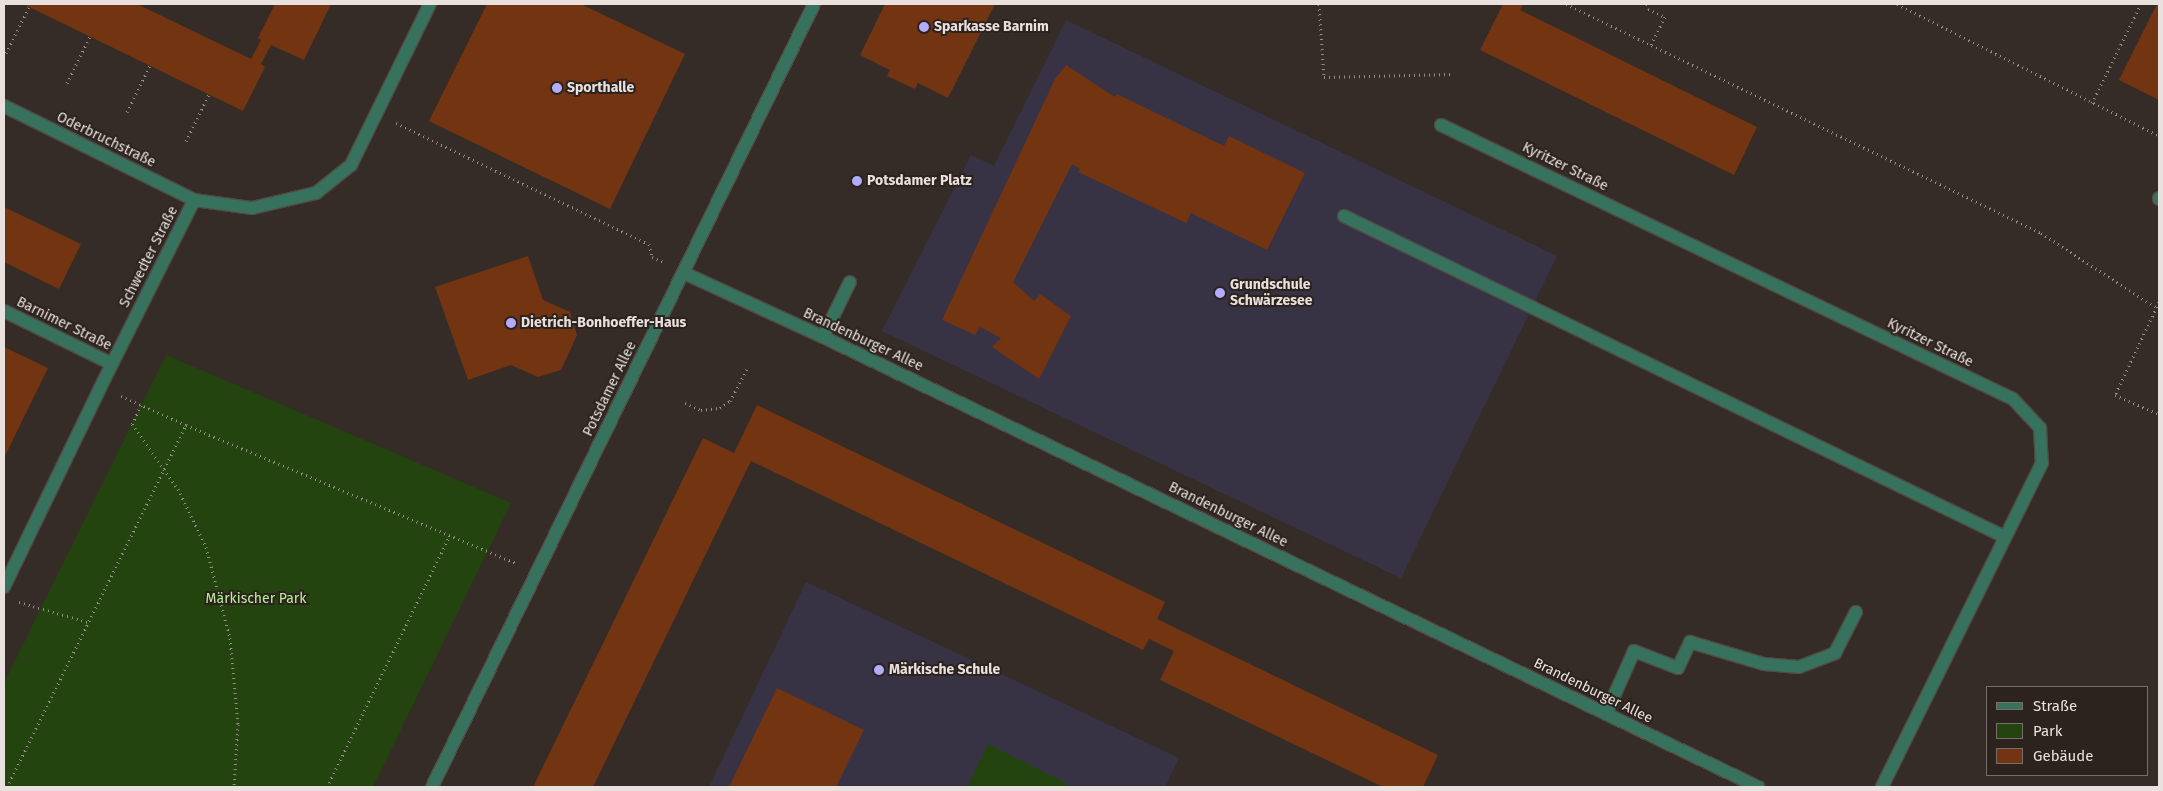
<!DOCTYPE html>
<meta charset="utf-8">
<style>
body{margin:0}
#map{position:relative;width:2163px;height:791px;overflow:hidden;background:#362c27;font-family:"Fira Sans",sans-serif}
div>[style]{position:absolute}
.education>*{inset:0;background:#373344}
.green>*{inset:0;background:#23440e}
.building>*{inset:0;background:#723411}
.path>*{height:3px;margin-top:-1.5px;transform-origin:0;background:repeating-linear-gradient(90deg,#958c88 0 1px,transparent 0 5px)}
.roads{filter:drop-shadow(1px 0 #524944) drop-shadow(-1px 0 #524944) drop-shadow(0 1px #524944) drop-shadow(0 -1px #524944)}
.lane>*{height:12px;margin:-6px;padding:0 6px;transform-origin:6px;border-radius:6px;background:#36725e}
.street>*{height:12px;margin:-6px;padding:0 6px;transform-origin:6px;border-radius:6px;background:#36725e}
.dots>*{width:14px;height:14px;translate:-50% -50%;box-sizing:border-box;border:2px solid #2c221e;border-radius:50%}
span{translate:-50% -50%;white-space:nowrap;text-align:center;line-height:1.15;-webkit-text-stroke:4px #2c221e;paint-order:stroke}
.poi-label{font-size:14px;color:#e8e1de;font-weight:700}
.left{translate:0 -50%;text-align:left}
.street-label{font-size:14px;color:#e8e1de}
.park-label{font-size:14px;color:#b5f099}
.frame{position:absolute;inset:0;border:5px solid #e8e1de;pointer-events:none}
.legend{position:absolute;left:1986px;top:686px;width:162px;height:90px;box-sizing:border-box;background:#2c221e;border:1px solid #776e6b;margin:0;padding:6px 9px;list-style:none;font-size:15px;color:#e8e1de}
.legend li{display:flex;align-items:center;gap:10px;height:25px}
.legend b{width:25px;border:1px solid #776e6b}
</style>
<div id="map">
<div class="education">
<div style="clip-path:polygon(1066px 20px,1557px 256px,1401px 578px,882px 331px,971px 155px,994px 166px)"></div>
<div style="clip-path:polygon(806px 582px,1179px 758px,1165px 787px,709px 787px)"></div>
</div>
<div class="green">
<div style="clip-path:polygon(166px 355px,511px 503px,373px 787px,4px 787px,4px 683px)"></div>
<div style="clip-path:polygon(988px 744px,1068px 784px,1067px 787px,967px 787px)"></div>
</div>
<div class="building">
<div style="clip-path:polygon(23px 4px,137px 4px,251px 59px,261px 40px,258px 38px,275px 4px,331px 4px,304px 60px,271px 45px,261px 64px,265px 67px,243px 111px)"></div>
<div style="clip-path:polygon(487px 4px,581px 4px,685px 54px,610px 209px,429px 121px)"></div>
<div style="clip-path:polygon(885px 4px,995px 4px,948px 98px,918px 83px,915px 89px,887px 76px,890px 70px,860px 55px)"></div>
<div style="clip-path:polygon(1503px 4px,1523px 4px,1520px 10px,1757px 127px,1734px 175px,1480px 50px)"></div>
<div style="clip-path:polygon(2157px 4px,2159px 4px,2159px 100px,2119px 80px)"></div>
<div style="clip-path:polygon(1066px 65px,1115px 97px,1117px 94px,1224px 146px,1229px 136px,1305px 173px,1267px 250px,1191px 213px,1186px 223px,1078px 172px,1080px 169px,1072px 164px,1013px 282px,1034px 301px,1040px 294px,1071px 316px,1039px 379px,992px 347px,1001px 338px,980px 327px,975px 335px,942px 320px,1055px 79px)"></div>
<div style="clip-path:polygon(4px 207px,81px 244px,59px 289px,4px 262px)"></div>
<div style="clip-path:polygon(528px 256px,543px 300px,570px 312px,577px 335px,561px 370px,538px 377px,511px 365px,468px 380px,435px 287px)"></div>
<div style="clip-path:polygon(4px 347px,48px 368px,4px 458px)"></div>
<div style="clip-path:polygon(757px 405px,1165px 602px,1157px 619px,1438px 755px,1423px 787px,1383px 787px,1160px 680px,1174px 651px,1149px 639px,1143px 650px,751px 461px,593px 787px,533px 787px,703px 438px,734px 453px)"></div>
<div style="clip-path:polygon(777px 688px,864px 730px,836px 787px,729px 787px)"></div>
</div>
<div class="path">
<div style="left:1319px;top:4px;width:73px;rotate:86.1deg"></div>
<div style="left:1324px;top:77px;width:130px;rotate:-1.3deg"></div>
<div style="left:1566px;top:4px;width:527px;rotate:25.74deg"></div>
<div style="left:2041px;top:233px;width:138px;rotate:32.9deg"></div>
<div style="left:1647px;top:4px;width:5px;rotate:79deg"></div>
<div style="left:1648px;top:9px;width:19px;rotate:25deg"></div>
<div style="left:1665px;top:17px;width:31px;rotate:117deg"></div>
<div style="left:1897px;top:4px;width:293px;rotate:26.7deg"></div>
<div style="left:6px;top:53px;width:51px;rotate:-63.4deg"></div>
<div style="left:67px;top:83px;width:52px;rotate:-63.9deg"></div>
<div style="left:2092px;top:103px;width:110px;rotate:-63.7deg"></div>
<div style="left:127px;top:112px;width:52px;rotate:-63.9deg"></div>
<div style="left:396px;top:123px;width:280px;rotate:25.6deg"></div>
<div style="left:649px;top:244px;width:13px;rotate:77deg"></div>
<div style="left:652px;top:257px;width:12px;rotate:24deg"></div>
<div style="left:186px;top:141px;width:52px;rotate:-63.9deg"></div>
<div style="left:2159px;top:302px;width:103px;rotate:115.3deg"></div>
<div style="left:2115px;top:395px;width:48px;rotate:23.4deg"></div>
<div style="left:121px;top:396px;width:71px;rotate:24deg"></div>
<div style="left:186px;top:425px;width:358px;rotate:22.7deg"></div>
<div style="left:685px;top:403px;width:17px;rotate:24deg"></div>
<div style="left:701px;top:410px;width:19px;rotate:-6deg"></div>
<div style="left:720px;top:408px;width:12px;rotate:-35deg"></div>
<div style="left:730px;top:401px;width:38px;rotate:-62deg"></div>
<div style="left:141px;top:405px;width:21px;rotate:115deg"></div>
<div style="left:132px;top:424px;width:80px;rotate:54.7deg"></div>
<div style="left:178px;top:489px;width:64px;rotate:64.2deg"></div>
<div style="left:206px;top:547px;width:94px;rotate:75.2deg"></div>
<div style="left:230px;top:638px;width:86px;rotate:84.7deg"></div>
<div style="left:238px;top:724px;width:63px;rotate:93.6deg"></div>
<div style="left:19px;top:602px;width:72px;rotate:16.2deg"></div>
<div style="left:7px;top:787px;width:404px;rotate:-63.7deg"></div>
<div style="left:327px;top:787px;width:280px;rotate:-64deg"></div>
</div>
<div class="roads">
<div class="lane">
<div style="left:1344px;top:216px;width:735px;rotate:25.9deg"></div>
<div style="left:823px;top:337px;width:61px;rotate:-63.9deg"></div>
<div style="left:1606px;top:714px;width:69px;rotate:-66deg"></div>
<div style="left:1634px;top:651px;width:47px;rotate:21.1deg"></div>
<div style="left:1678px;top:668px;width:29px;rotate:-65deg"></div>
<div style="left:1690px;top:642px;width:77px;rotate:16.6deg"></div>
<div style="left:1764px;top:664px;width:35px;rotate:5deg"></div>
<div style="left:1799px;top:667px;width:39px;rotate:-21deg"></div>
<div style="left:1835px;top:653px;width:46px;rotate:-62.9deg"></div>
</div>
<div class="street">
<div style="left:4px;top:106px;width:212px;rotate:26.3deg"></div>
<div style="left:194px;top:200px;width:59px;rotate:7.9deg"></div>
<div style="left:252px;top:208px;width:66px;rotate:-13.2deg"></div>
<div style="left:316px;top:193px;width:45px;rotate:-38.7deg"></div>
<div style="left:351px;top:165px;width:179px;rotate:-63.9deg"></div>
<div style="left:1441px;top:125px;width:634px;rotate:25.6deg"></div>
<div style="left:2013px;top:399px;width:40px;rotate:47deg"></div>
<div style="left:2040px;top:428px;width:35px;rotate:87deg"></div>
<div style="left:2042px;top:463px;width:361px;rotate:116.3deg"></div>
<div style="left:2159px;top:199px;width:1px;rotate:-90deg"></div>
<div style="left:684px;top:273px;width:153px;rotate:24.7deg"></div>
<div style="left:823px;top:337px;width:1038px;rotate:25.7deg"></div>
<div style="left:4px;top:311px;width:120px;rotate:26.1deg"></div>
<div style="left:4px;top:587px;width:223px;rotate:-64.2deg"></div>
<div style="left:101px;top:386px;width:208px;rotate:-63.4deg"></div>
<div style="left:432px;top:787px;width:871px;rotate:-63.99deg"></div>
</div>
</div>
<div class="dots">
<div style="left:924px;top:27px;background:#b1adfa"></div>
<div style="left:557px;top:88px;background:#b1adfa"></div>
<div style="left:857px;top:181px;background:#b1adfa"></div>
<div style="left:1220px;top:293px;background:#b1adfa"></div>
<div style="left:511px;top:323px;background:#b1adfa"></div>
<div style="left:879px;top:670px;background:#b1adfa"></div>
</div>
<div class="poi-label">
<span class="left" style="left:934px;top:27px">Sparkasse Barnim</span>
<span class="left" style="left:567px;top:88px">Sporthalle</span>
<span class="left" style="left:867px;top:181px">Potsdamer Platz</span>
<span class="left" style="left:1230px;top:293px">Grundschule<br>Schwärzesee</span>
<span class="left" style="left:521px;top:323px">Dietrich-Bonhoeffer-Haus</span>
<span class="left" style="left:889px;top:670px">Märkische Schule</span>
</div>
<div class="street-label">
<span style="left:106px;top:140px;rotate:26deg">Oderbruchstraße</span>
<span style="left:1565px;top:167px;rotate:26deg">Kyritzer Straße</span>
<span style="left:149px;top:257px;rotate:-63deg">Schwedter Straße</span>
<span style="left:64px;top:324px;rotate:26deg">Barnimer Straße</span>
<span style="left:863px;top:340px;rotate:25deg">Brandenburger Allee</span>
<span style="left:1930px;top:343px;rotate:26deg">Kyritzer Straße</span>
<span style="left:610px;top:389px;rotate:-64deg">Potsdamer Allee</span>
<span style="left:1228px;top:515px;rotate:26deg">Brandenburger Allee</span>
<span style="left:1593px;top:691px;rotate:26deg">Brandenburger Allee</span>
</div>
<div class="park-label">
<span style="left:256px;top:599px">Märkischer Park</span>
</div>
<div class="frame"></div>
<ul class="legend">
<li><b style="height:6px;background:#36725e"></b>Straße</li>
<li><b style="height:14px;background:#23440e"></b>Park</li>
<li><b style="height:14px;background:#723411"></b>Gebäude</li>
</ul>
</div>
